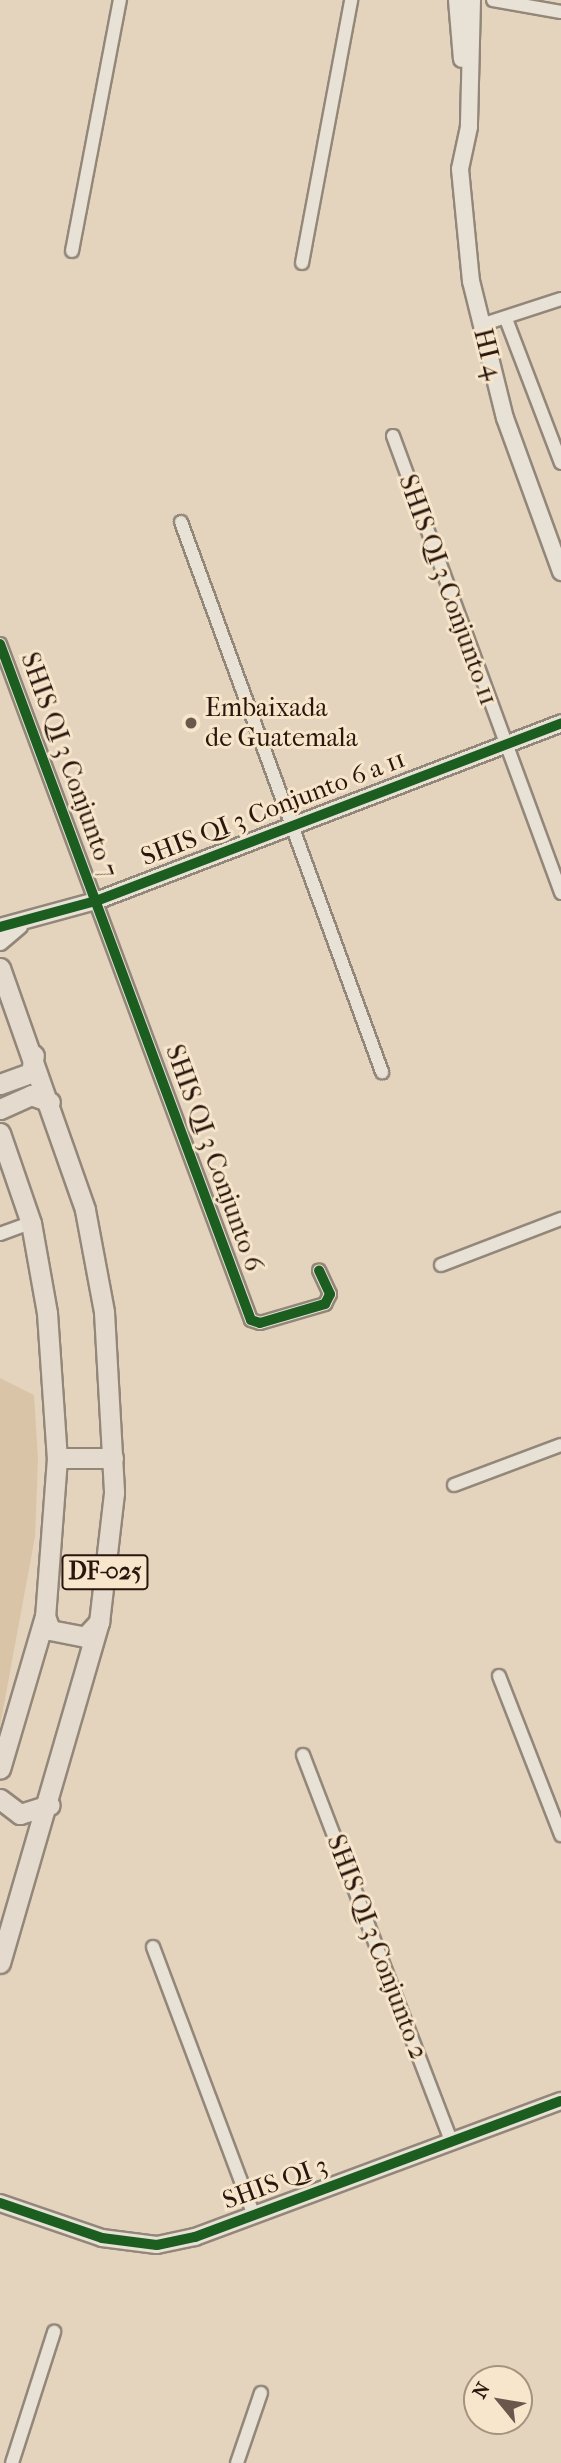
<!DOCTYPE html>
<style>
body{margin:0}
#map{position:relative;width:561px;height:2463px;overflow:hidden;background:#e4d4be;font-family:"IM FELL French Canon",serif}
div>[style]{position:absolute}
.green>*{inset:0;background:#dac4a7}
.roads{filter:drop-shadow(2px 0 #93877a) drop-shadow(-2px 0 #93877a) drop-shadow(0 2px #93877a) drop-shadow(0 -2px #93877a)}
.minor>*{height:12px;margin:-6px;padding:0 6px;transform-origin:6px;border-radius:6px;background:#e8e1d5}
.tertiary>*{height:16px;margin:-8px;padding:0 8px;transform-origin:8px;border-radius:8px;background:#e8e1d5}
.primary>*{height:19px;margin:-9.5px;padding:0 9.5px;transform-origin:9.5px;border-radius:9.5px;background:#e4dbce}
.cycleway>*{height:10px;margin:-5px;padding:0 5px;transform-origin:5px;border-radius:5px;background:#1b5e20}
.dots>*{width:19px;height:19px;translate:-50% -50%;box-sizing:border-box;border:4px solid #f7e6cb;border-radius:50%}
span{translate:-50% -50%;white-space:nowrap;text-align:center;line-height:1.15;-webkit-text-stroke:6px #f7e6cb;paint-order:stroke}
.shield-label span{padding:2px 5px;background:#f7e6cb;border:2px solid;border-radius:5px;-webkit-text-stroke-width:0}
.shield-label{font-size:24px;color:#29160e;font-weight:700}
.street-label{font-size:26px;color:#29160e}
.poi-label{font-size:26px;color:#29160e}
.left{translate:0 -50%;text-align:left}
.north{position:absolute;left:463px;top:2365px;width:70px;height:70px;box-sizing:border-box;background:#f7e6cb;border:2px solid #a5937f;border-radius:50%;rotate:300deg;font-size:19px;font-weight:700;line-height:28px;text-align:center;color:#29160e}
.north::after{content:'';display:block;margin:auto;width:24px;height:32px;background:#6a584c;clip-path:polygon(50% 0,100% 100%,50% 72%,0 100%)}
</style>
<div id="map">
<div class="green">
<div style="clip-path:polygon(0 1378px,34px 1395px,38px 1459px,35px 1537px,0 1726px)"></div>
</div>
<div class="roads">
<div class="minor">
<div style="left:493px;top:0;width:69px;rotate:10deg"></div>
<div style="left:72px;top:251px;width:256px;rotate:-79.2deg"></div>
<div style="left:302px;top:263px;width:268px;rotate:-79.4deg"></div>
<div style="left:506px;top:319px;width:154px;rotate:69.1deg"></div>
<div style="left:481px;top:325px;width:84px;rotate:-18deg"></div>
<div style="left:393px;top:436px;width:487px;rotate:69.8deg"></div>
<div style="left:181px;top:522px;width:586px;rotate:69.92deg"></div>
<div style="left:0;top:644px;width:721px;rotate:69.63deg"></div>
<div style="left:251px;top:1320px;width:9px;rotate:18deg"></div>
<div style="left:260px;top:1323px;width:68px;rotate:-16.3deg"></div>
<div style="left:325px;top:1304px;width:11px;rotate:-63deg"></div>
<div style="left:330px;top:1294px;width:26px;rotate:-115deg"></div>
<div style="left:0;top:1234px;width:33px;rotate:-20deg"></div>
<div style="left:441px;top:1265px;width:129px;rotate:-21deg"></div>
<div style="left:454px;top:1485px;width:114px;rotate:-20.5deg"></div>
<div style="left:499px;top:1676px;width:171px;rotate:68.7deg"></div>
<div style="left:303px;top:1755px;width:412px;rotate:69deg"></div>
<div style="left:153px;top:1947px;width:286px;rotate:69.4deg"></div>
<div style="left:12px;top:2463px;width:138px;rotate:-72.2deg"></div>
<div style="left:237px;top:2463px;width:74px;rotate:-71.1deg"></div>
</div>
<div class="tertiary">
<div style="left:457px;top:0;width:59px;rotate:85.2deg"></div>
<div style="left:472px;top:0;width:127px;rotate:91.4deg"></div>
<div style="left:469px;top:127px;width:43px;rotate:102.1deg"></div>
<div style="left:460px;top:169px;width:113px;rotate:84.4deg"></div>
<div style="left:471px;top:281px;width:141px;rotate:76.1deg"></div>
<div style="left:505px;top:418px;width:164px;rotate:70deg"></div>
<div style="left:0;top:927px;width:99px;rotate:-15.2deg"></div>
<div style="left:96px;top:901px;width:498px;rotate:-20.9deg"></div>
<div style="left:0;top:942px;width:25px;rotate:-40deg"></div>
<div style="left:0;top:2203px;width:108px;rotate:18.9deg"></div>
<div style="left:102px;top:2238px;width:55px;rotate:7.3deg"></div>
<div style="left:157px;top:2245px;width:39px;rotate:-12deg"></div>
<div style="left:195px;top:2237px;width:390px;rotate:-20.4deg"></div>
</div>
<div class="primary">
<div style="left:0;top:968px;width:256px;rotate:70.6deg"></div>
<div style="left:85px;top:1210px;width:104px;rotate:79.4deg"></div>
<div style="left:104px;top:1312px;width:181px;rotate:86.8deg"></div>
<div style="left:114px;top:1493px;width:130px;rotate:96.6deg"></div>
<div style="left:99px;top:1622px;width:355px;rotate:106.2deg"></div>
<div style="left:0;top:1084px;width:33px;rotate:-20deg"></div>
<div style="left:31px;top:1073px;width:18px;rotate:-81deg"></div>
<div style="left:0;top:1109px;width:34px;rotate:-24deg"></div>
<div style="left:31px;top:1095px;width:20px;rotate:20deg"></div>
<div style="left:0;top:1133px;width:95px;rotate:71deg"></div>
<div style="left:31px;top:1223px;width:91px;rotate:79.9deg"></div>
<div style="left:47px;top:1313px;width:145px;rotate:86.1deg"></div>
<div style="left:57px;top:1458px;width:158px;rotate:94.3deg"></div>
<div style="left:45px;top:1616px;width:159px;rotate:106.4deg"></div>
<div style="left:57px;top:1458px;width:56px"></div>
<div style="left:45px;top:1616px;width:15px;rotate:70deg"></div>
<div style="left:50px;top:1630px;width:36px;rotate:11deg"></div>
<div style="left:85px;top:1637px;width:21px;rotate:-47deg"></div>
<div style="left:0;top:1799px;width:25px;rotate:37deg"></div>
<div style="left:20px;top:1814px;width:31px;rotate:-17deg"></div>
</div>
</div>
<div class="cycleway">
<div style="left:0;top:644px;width:721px;rotate:69.63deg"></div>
<div style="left:251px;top:1320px;width:9px;rotate:18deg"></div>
<div style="left:260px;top:1323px;width:68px;rotate:-16.3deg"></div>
<div style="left:325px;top:1304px;width:11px;rotate:-63deg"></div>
<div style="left:330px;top:1294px;width:26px;rotate:-115deg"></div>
<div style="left:0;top:927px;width:99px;rotate:-15.2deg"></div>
<div style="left:96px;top:901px;width:498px;rotate:-20.9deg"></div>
<div style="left:0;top:2203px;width:108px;rotate:18.9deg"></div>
<div style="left:102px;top:2238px;width:55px;rotate:7.3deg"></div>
<div style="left:157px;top:2245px;width:39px;rotate:-12deg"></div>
<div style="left:195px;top:2237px;width:390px;rotate:-20.4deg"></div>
</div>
<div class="dots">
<div style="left:191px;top:723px;background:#6a584c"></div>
</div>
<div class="shield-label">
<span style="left:105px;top:1572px">DF-025</span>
</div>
<div class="street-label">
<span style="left:488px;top:354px;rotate:76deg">HI 4</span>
<span style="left:448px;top:590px;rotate:70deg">SHIS QI 3 Conjunto 11</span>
<span style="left:69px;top:765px;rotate:70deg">SHIS QI 3 Conjunto 7</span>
<span style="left:273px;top:808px;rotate:-21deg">SHIS QI 3 Conjunto 6 a 11</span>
<span style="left:214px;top:1158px;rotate:70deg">SHIS QI 3 Conjunto 6</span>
<span style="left:377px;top:1947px;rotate:69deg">SHIS QI 3 Conjunto 2</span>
<span style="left:275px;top:2183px;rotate:-20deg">SHIS QI 3</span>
</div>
<div class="poi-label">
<span class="left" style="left:205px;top:723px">Embaixada<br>de Guatemala</span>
</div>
<div class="north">N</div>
</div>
